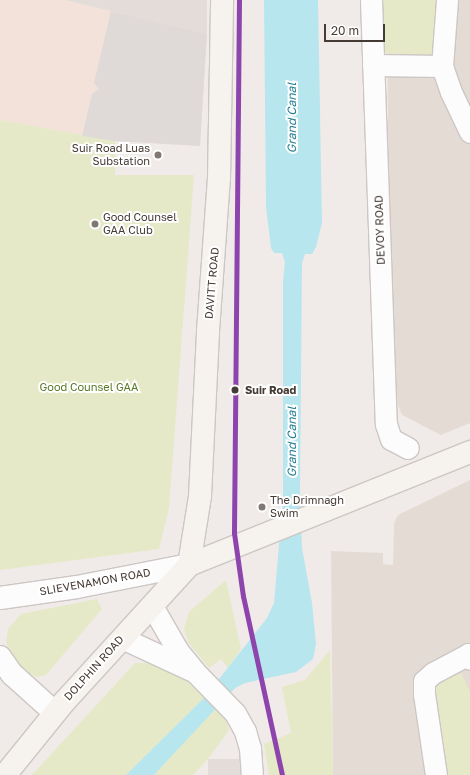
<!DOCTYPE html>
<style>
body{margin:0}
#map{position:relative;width:470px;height:775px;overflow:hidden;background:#f0ebe8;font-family:"Golos Text",sans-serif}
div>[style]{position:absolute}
.residential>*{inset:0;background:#e4dbd5}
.commercial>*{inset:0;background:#f3e2da}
.industrial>*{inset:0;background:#e3dcd9}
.green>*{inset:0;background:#e5e9c7}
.parking>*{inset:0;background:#dfdad8}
.water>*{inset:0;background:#b7e6ef}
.roads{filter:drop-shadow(1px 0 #ccc7c4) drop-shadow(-1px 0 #ccc7c4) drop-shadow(0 1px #ccc7c4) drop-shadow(0 -1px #ccc7c4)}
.minor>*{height:21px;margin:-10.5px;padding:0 10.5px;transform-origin:10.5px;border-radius:10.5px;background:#fdfcfc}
.tertiary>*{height:22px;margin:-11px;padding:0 11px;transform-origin:11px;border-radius:11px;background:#fdfcfc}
.secondary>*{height:22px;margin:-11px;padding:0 11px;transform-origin:11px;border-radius:11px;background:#f6f2ee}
.tram-1>*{height:5px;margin:-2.5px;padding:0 2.5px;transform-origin:2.5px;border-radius:2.5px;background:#8e44ad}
.dots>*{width:11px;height:11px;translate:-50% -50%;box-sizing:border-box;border:2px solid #fff;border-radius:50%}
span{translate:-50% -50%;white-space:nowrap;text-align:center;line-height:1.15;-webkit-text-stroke:4px #fff;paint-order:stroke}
.poi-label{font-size:11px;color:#453a34}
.right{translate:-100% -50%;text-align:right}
.left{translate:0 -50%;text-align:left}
.street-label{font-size:11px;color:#453a34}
.park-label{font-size:11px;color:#597826}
.stop-label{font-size:11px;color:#453a34;font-weight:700}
.water-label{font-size:12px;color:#267f93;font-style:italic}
.scale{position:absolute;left:324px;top:24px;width:61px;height:18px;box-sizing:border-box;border:2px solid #453a34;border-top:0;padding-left:5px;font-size:12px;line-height:14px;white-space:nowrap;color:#453a34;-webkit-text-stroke:3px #fff;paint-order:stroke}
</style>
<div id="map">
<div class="residential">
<div style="clip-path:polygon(387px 0,470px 0,470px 423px,441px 435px,402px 415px,390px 385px)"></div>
<div style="clip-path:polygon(470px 480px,470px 775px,333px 775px,331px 551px,383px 553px,383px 564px,393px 565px,394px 523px,398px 515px)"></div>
</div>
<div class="commercial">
<div style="clip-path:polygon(0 0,65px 0,207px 34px,200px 146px,115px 141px,0 120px)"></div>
</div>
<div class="industrial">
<div style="clip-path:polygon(65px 0,207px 0,207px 34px,111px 11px)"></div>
<div style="clip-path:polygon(208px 759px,240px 759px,240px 775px,208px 775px)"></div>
</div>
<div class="green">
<div style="clip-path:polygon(380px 0,439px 0,435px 48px,431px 54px,426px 56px,382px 53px)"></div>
<div style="clip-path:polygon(0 120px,115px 141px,115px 175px,194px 175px,169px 508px,159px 549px,0 570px)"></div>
<div style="clip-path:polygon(226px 580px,241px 649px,228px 668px,221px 659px,209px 668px,188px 642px,184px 629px,189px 612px)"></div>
<div style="clip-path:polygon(97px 599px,102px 609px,46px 675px,37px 677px,19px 668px,10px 655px,6px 642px,8px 629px,21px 614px)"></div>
<div style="clip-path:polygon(330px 650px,333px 775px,269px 775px,264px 744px,291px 733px,282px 687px,305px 680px)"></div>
<div style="clip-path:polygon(135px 663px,155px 663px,189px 683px,204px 698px,126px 775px,32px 775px)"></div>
<div style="clip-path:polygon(437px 673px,462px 674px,470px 692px,470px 775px,448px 775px,427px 691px)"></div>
<div style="clip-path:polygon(215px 708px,227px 722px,229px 730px,208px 759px,193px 775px,154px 775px)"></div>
</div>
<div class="parking">
<div style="clip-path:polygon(111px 11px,207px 34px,200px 146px,115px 141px,82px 136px,92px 94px,99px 89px,94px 83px)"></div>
</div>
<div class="water">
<div style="clip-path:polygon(264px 0,318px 0,322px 223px,316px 247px,312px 254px,305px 254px,302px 263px,300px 490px,302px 548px,312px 603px,316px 644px,313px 659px,296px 672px,245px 683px,235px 688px,154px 775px,126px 775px,204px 698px,267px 618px,274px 603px,283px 498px,283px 280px,285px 262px,282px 253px,274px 253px,271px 248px,266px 207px)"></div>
</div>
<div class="roads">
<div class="minor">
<div style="left:371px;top:0;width:424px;rotate:88deg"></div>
<div style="left:386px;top:424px;width:16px;rotate:72deg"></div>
<div style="left:391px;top:439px;width:19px;rotate:28deg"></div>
<div style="left:447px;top:0;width:66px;rotate:94.3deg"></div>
<div style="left:442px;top:66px;width:28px;rotate:71deg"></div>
<div style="left:451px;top:92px;width:44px;rotate:64.6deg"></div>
<div style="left:373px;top:65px;width:69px;rotate:0.8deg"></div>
<div style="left:152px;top:606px;width:52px;rotate:60deg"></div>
<div style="left:178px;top:651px;width:26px;rotate:51deg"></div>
<div style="left:194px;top:671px;width:59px;rotate:45.7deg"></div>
<div style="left:235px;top:713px;width:21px;rotate:61deg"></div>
<div style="left:245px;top:731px;width:18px;rotate:74deg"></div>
<div style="left:250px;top:748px;width:27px;rotate:86deg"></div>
<div style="left:122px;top:638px;width:76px;rotate:24.9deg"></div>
<div style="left:436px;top:775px;width:82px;rotate:-98.4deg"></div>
<div style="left:424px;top:694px;width:13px;rotate:-90deg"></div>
<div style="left:424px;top:681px;width:12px;rotate:-42deg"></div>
<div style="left:433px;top:673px;width:40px;rotate:-28deg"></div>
<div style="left:468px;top:654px;width:5px;rotate:68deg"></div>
</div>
<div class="tertiary">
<div style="left:0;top:598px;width:78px;rotate:-8.1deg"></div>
<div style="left:77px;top:587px;width:114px;rotate:-11.1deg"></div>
<div style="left:0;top:657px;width:21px;rotate:55deg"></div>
<div style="left:12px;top:674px;width:58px;rotate:42.2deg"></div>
</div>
<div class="secondary">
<div style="left:189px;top:565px;width:70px;rotate:-80.9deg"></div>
<div style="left:200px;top:496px;width:165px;rotate:-87.2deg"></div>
<div style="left:208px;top:331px;width:153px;rotate:-85.9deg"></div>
<div style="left:219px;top:178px;width:178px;rotate:-89deg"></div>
<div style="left:5px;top:775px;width:95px;rotate:-51deg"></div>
<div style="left:65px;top:701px;width:184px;rotate:-47.6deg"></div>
<div style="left:189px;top:565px;width:303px;rotate:-21.9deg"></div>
</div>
</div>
<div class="tram-1">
<div style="left:239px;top:0;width:533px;rotate:90.54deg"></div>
<div style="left:234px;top:533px;width:64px;rotate:81.9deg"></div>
<div style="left:243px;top:596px;width:183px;rotate:77.7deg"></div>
</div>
<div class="dots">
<div style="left:158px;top:155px;background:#817873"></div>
<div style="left:95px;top:224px;background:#817873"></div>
<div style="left:235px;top:390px;background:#453a34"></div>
<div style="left:262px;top:507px;background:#817873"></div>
</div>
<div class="poi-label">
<span class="right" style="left:150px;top:155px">Suir Road Luas<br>Substation</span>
<span class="left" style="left:103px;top:224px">Good Counsel<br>GAA Club</span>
<span class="left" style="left:270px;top:507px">The Drimnagh<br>Swim</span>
</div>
<div class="street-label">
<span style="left:380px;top:230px;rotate:-92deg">DEVOY ROAD</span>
<span style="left:212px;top:283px;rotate:-85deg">DAVITT ROAD</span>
<span style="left:95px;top:582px;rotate:-10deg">SLIEVENAMON ROAD</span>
<span style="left:94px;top:668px;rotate:-48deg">DOLPHIN ROAD</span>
</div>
<div class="park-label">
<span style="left:89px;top:387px">Good Counsel GAA</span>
</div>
<div class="stop-label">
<span class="left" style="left:245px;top:390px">Suir Road</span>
</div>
<div class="water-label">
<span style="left:292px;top:118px;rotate:-90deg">Grand Canal</span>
<span style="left:292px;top:442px;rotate:-90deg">Grand Canal</span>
</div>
<div class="scale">20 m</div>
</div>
